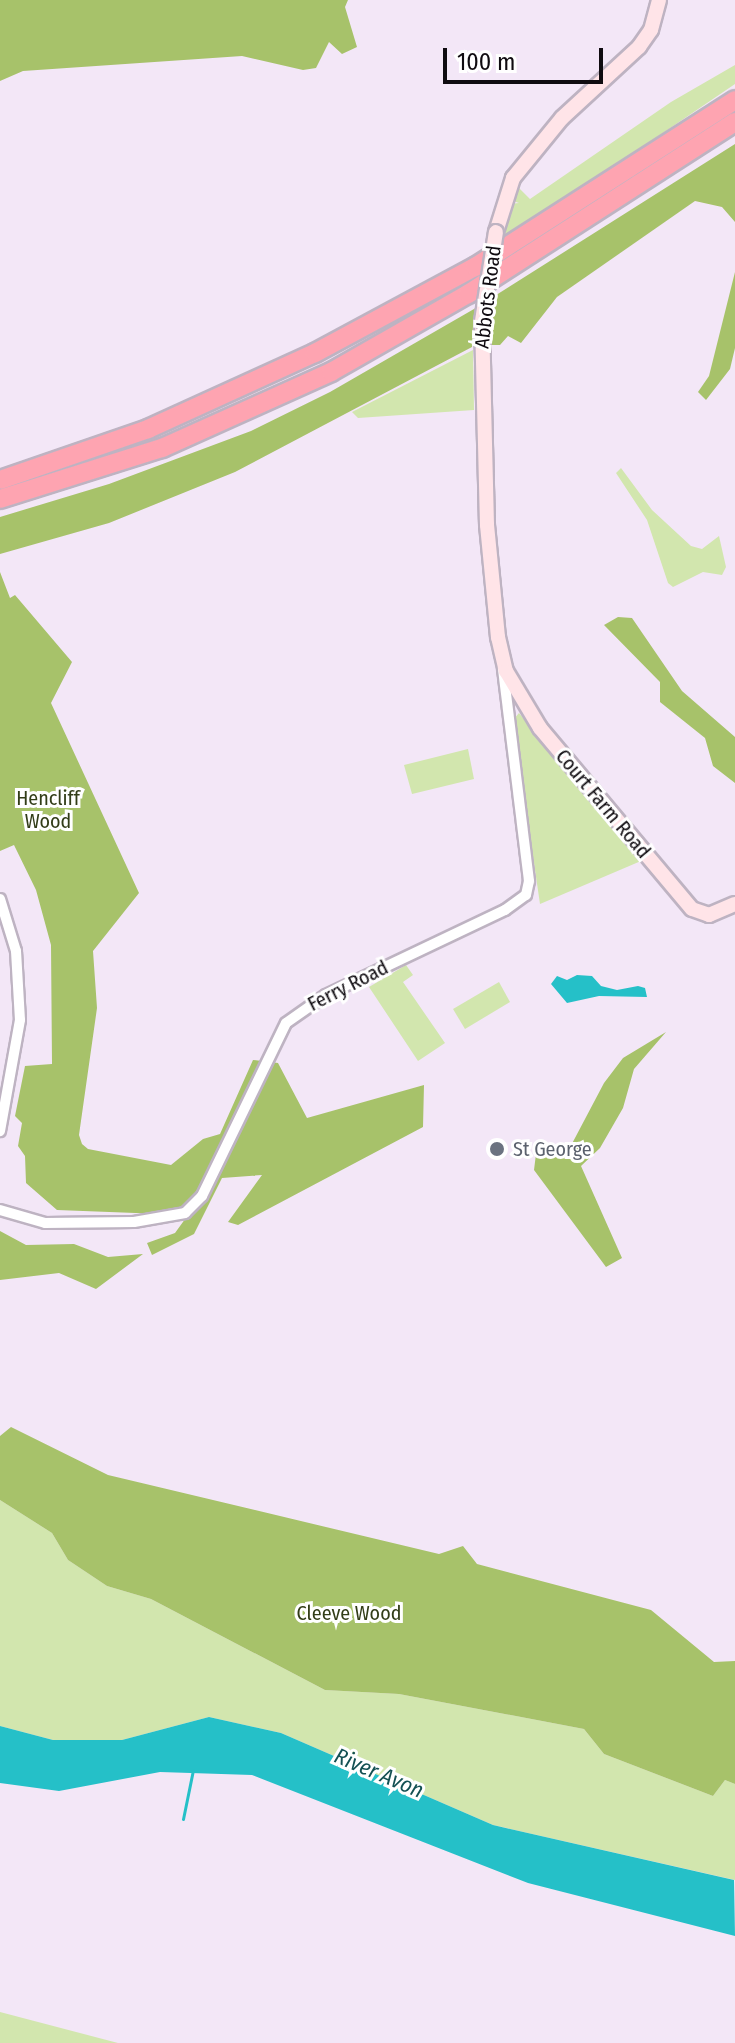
<!DOCTYPE html>
<style>
body{margin:0}
#map{position:relative;width:735px;height:2043px;overflow:hidden;background:#f3e7f7;font-family:"Fira Sans Condensed",sans-serif}
div>[style]{position:absolute}
.green>*{inset:0;background:#d2e6ae}
.forest>*{inset:0;background:#a7c26a}
.water>*{inset:0;background:#25c0c8}
.stream>*{height:3px;margin:-1.5px;padding:0 1.5px;transform-origin:1.5px;border-radius:1.5px;background:#25c0c8}
.roads{filter:drop-shadow(2px 0 #beb3c2) drop-shadow(-2px 0 #beb3c2) drop-shadow(0 2px #beb3c2) drop-shadow(0 -2px #beb3c2)}
.street>*{height:10px;margin:-5px;padding:0 5px;transform-origin:5px;border-radius:5px;background:#fff}
.secondary>*{height:14px;margin:-7px;padding:0 7px;transform-origin:7px;border-radius:7px;background:#ffe4e8}
.highway>*{height:18px;margin:-9px;padding:0 9px;transform-origin:9px;border-radius:9px;background:#fea4b1}
.bridges{filter:drop-shadow(2px 0 #beb3c2) drop-shadow(-2px 0 #beb3c2) drop-shadow(0 2px #beb3c2) drop-shadow(0 -2px #beb3c2)}
.secondary-bridge>*{height:14px;margin:-7px;padding:0 7px;transform-origin:7px;border-radius:7px;background:#ffe4e8}
.dots>*{width:22px;height:22px;translate:-50% -50%;box-sizing:border-box;border:4px solid #fff;border-radius:50%}
span{translate:-50% -50%;white-space:nowrap;text-align:center;line-height:1.15;-webkit-text-stroke:6px #fff;paint-order:stroke}
.street-label{font-size:20px;color:#0f0b10}
.park-label{font-size:20px;color:#323d18}
.worship-label{font-size:20px;color:#5b616d}
.left{translate:0 -50%;text-align:left}
.water-label{font-size:22px;color:#135053;font-style:italic}
.scale{position:absolute;left:443px;top:48px;width:160px;height:36px;box-sizing:border-box;border:4px solid #0f0b10;border-top:0;padding-left:10px;font-size:24px;line-height:28px;white-space:nowrap;color:#0f0b10;-webkit-text-stroke:6px #fff;paint-order:stroke}
</style>
<div id="map">
<div class="green">
<div style="clip-path:polygon(735px 65px,735px 84px,504px 241px,509px 204px,519px 203px,510px 200px,516px 185px,530px 199px,671px 102px)"></div>
<div style="clip-path:polygon(473px 350px,474px 410px,358px 418px,352px 412px)"></div>
<div style="clip-path:polygon(621px 468px,652px 510px,691px 546px,702px 549px,719px 536px,726px 567px,722px 575px,703px 572px,673px 587px,668px 583px,647px 520px,616px 473px)"></div>
<div style="clip-path:polygon(519px 713px,641px 861px,540px 904px,513px 720px)"></div>
<div style="clip-path:polygon(468px 749px,474px 779px,412px 794px,404px 765px)"></div>
<div style="clip-path:polygon(406px 965px,413px 975px,403px 982px,445px 1043px,418px 1061px,369px 987px)"></div>
<div style="clip-path:polygon(499px 982px,510px 1002px,465px 1029px,453px 1009px)"></div>
<div style="clip-path:polygon(0 1500px,52px 1533px,68px 1560px,107px 1586px,151px 1599px,325px 1690px,399px 1694px,584px 1729px,604px 1754px,713px 1796px,725px 1780px,735px 1784px,735px 1880px,493px 1825px,281px 1733px,209px 1717px,122px 1740px,53px 1740px,0 1726px)"></div>
<div style="clip-path:polygon(0 2012px,118px 2043px,0 2043px)"></div>
</div>
<div class="forest">
<div style="clip-path:polygon(0 0,348px 0,345px 7px,357px 47px,342px 54px,329px 42px,316px 68px,303px 70px,242px 56px,23px 71px,0 81px)"></div>
<div style="clip-path:polygon(735px 144px,735px 222px,722px 207px,695px 201px,557px 297px,521px 343px,508px 336px,500px 345px,486px 345px,486px 319px,473px 326px,472px 347px,235px 472px,109px 523px,0 554px,0 517px,109px 484px,251px 431px,330px 392px,474px 309px)"></div>
<div style="clip-path:polygon(735px 272px,735px 348px,730px 369px,706px 400px,698px 392px,709px 376px)"></div>
<div style="clip-path:polygon(0 572px,10px 598px,15px 595px,72px 662px,51px 703px,139px 893px,93px 951px,97px 1008px,79px 1135px,82px 1144px,88px 1149px,171px 1165px,203px 1139px,220px 1134px,253px 1060px,278px 1063px,307px 1118px,424px 1085px,423px 1127px,238px 1225px,228px 1222px,262px 1175px,222px 1178px,194px 1234px,152px 1255px,147px 1243px,175px 1233px,188px 1215px,57px 1210px,26px 1183px,25px 1156px,18px 1146px,22px 1123px,15px 1116px,25px 1066px,52px 1064px,51px 945px,36px 890px,14px 845px,0 851px)"></div>
<div style="clip-path:polygon(618px 617px,632px 618px,682px 691px,735px 737px,735px 783px,713px 766px,705px 738px,660px 702px,660px 682px,604px 625px)"></div>
<div style="clip-path:polygon(666px 1032px,634px 1069px,623px 1108px,600px 1148px,581px 1166px,622px 1258px,606px 1267px,534px 1170px,537px 1146px,566px 1155px,604px 1083px,623px 1058px)"></div>
<div style="clip-path:polygon(0 1231px,26px 1245px,74px 1244px,108px 1257px,143px 1254px,96px 1289px,59px 1273px,0 1280px)"></div>
<div style="clip-path:polygon(11px 1427px,108px 1475px,439px 1554px,463px 1546px,477px 1564px,651px 1610px,714px 1662px,735px 1661px,735px 1784px,725px 1780px,713px 1796px,604px 1754px,584px 1729px,399px 1694px,325px 1690px,151px 1599px,107px 1586px,68px 1560px,52px 1533px,0 1500px,0 1436px)"></div>
</div>
<div class="water">
<div style="clip-path:polygon(577px 975px,592px 976px,601px 986px,617px 990px,638px 986px,645px 988px,647px 997px,599px 996px,567px 1003px,551px 984px,557px 976px,567px 980px)"></div>
<div style="clip-path:polygon(209px 1717px,281px 1733px,493px 1825px,734px 1880px,735px 1936px,528px 1883px,252px 1775px,160px 1772px,59px 1791px,0 1783px,0 1726px,53px 1740px,122px 1740px)"></div>
</div>
<div class="stream">
<div style="left:183px;top:1819px;width:50px;rotate:-78.5deg"></div>
</div>
<div class="roads">
<div class="street">
<div style="left:0;top:899px;width:54px;rotate:72.9deg"></div>
<div style="left:16px;top:951px;width:69px;rotate:86.7deg"></div>
<div style="left:20px;top:1020px;width:113px;rotate:100.2deg"></div>
<div style="left:0;top:1210px;width:47px;rotate:16.1deg"></div>
<div style="left:45px;top:1223px;width:89px;rotate:-0.6deg"></div>
<div style="left:134px;top:1222px;width:52px;rotate:-10deg"></div>
<div style="left:185px;top:1213px;width:24px;rotate:-45deg"></div>
<div style="left:202px;top:1196px;width:192px;rotate:-64.1deg"></div>
<div style="left:286px;top:1023px;width:49px;rotate:-35deg"></div>
<div style="left:326px;top:995px;width:198px;rotate:-25.4deg"></div>
<div style="left:505px;top:910px;width:26px;rotate:-36deg"></div>
<div style="left:526px;top:895px;width:14px;rotate:-78deg"></div>
<div style="left:529px;top:881px;width:213px;rotate:-97deg"></div>
</div>
<div class="secondary">
<div style="left:496px;top:232px;width:57px;rotate:-72.5deg"></div>
<div style="left:513px;top:178px;width:77px;rotate:-50.8deg"></div>
<div style="left:562px;top:118px;width:105px;rotate:-42.7deg"></div>
<div style="left:639px;top:47px;width:21px;rotate:-55deg"></div>
<div style="left:651px;top:30px;width:31px;rotate:-75deg"></div>
<div style="left:482px;top:321px;width:204px;rotate:88.6deg"></div>
<div style="left:487px;top:525px;width:113px;rotate:84.4deg"></div>
<div style="left:498px;top:637px;width:35px;rotate:77deg"></div>
<div style="left:506px;top:671px;width:66px;rotate:59.2deg"></div>
<div style="left:540px;top:728px;width:236px;rotate:50deg"></div>
<div style="left:692px;top:909px;width:18px;rotate:19deg"></div>
<div style="left:709px;top:915px;width:28px;rotate:-23deg"></div>
</div>
<div class="highway">
<div style="left:0;top:480px;width:157px;rotate:-19deg"></div>
<div style="left:148px;top:429px;width:183px;rotate:-24.5deg"></div>
<div style="left:315px;top:353px;width:182px;rotate:-28.3deg"></div>
<div style="left:475px;top:267px;width:309px;rotate:-32.7deg"></div>
<div style="left:0;top:499px;width:170px;rotate:-17.5deg"></div>
<div style="left:162px;top:448px;width:185px;rotate:-24.2deg"></div>
<div style="left:331px;top:372px;width:158px;rotate:-29.7deg"></div>
<div style="left:468px;top:294px;width:318px;rotate:-32.8deg"></div>
</div>
</div>
<div class="bridges">
<div class="secondary-bridge">
<div style="left:482px;top:321px;width:90px;rotate:-81.1deg"></div>
</div>
</div>
<div class="dots">
<div style="left:497px;top:1149px;background:#6b7280"></div>
</div>
<div class="street-label">
<span style="left:488px;top:297px;rotate:-83deg">Abbots Road</span>
<span style="left:603px;top:804px;rotate:50deg">Court Farm Road</span>
<span style="left:348px;top:986px;rotate:-27deg">Ferry Road</span>
</div>
<div class="park-label">
<span style="left:48px;top:810px">Hencliff<br>Wood</span>
<span style="left:349px;top:1613px">Cleeve Wood</span>
</div>
<div class="worship-label">
<span class="left" style="left:513px;top:1149px">St George</span>
</div>
<div class="water-label">
<span style="left:379px;top:1773px;rotate:23deg">River Avon</span>
</div>
<div class="scale">100 m</div>
</div>
